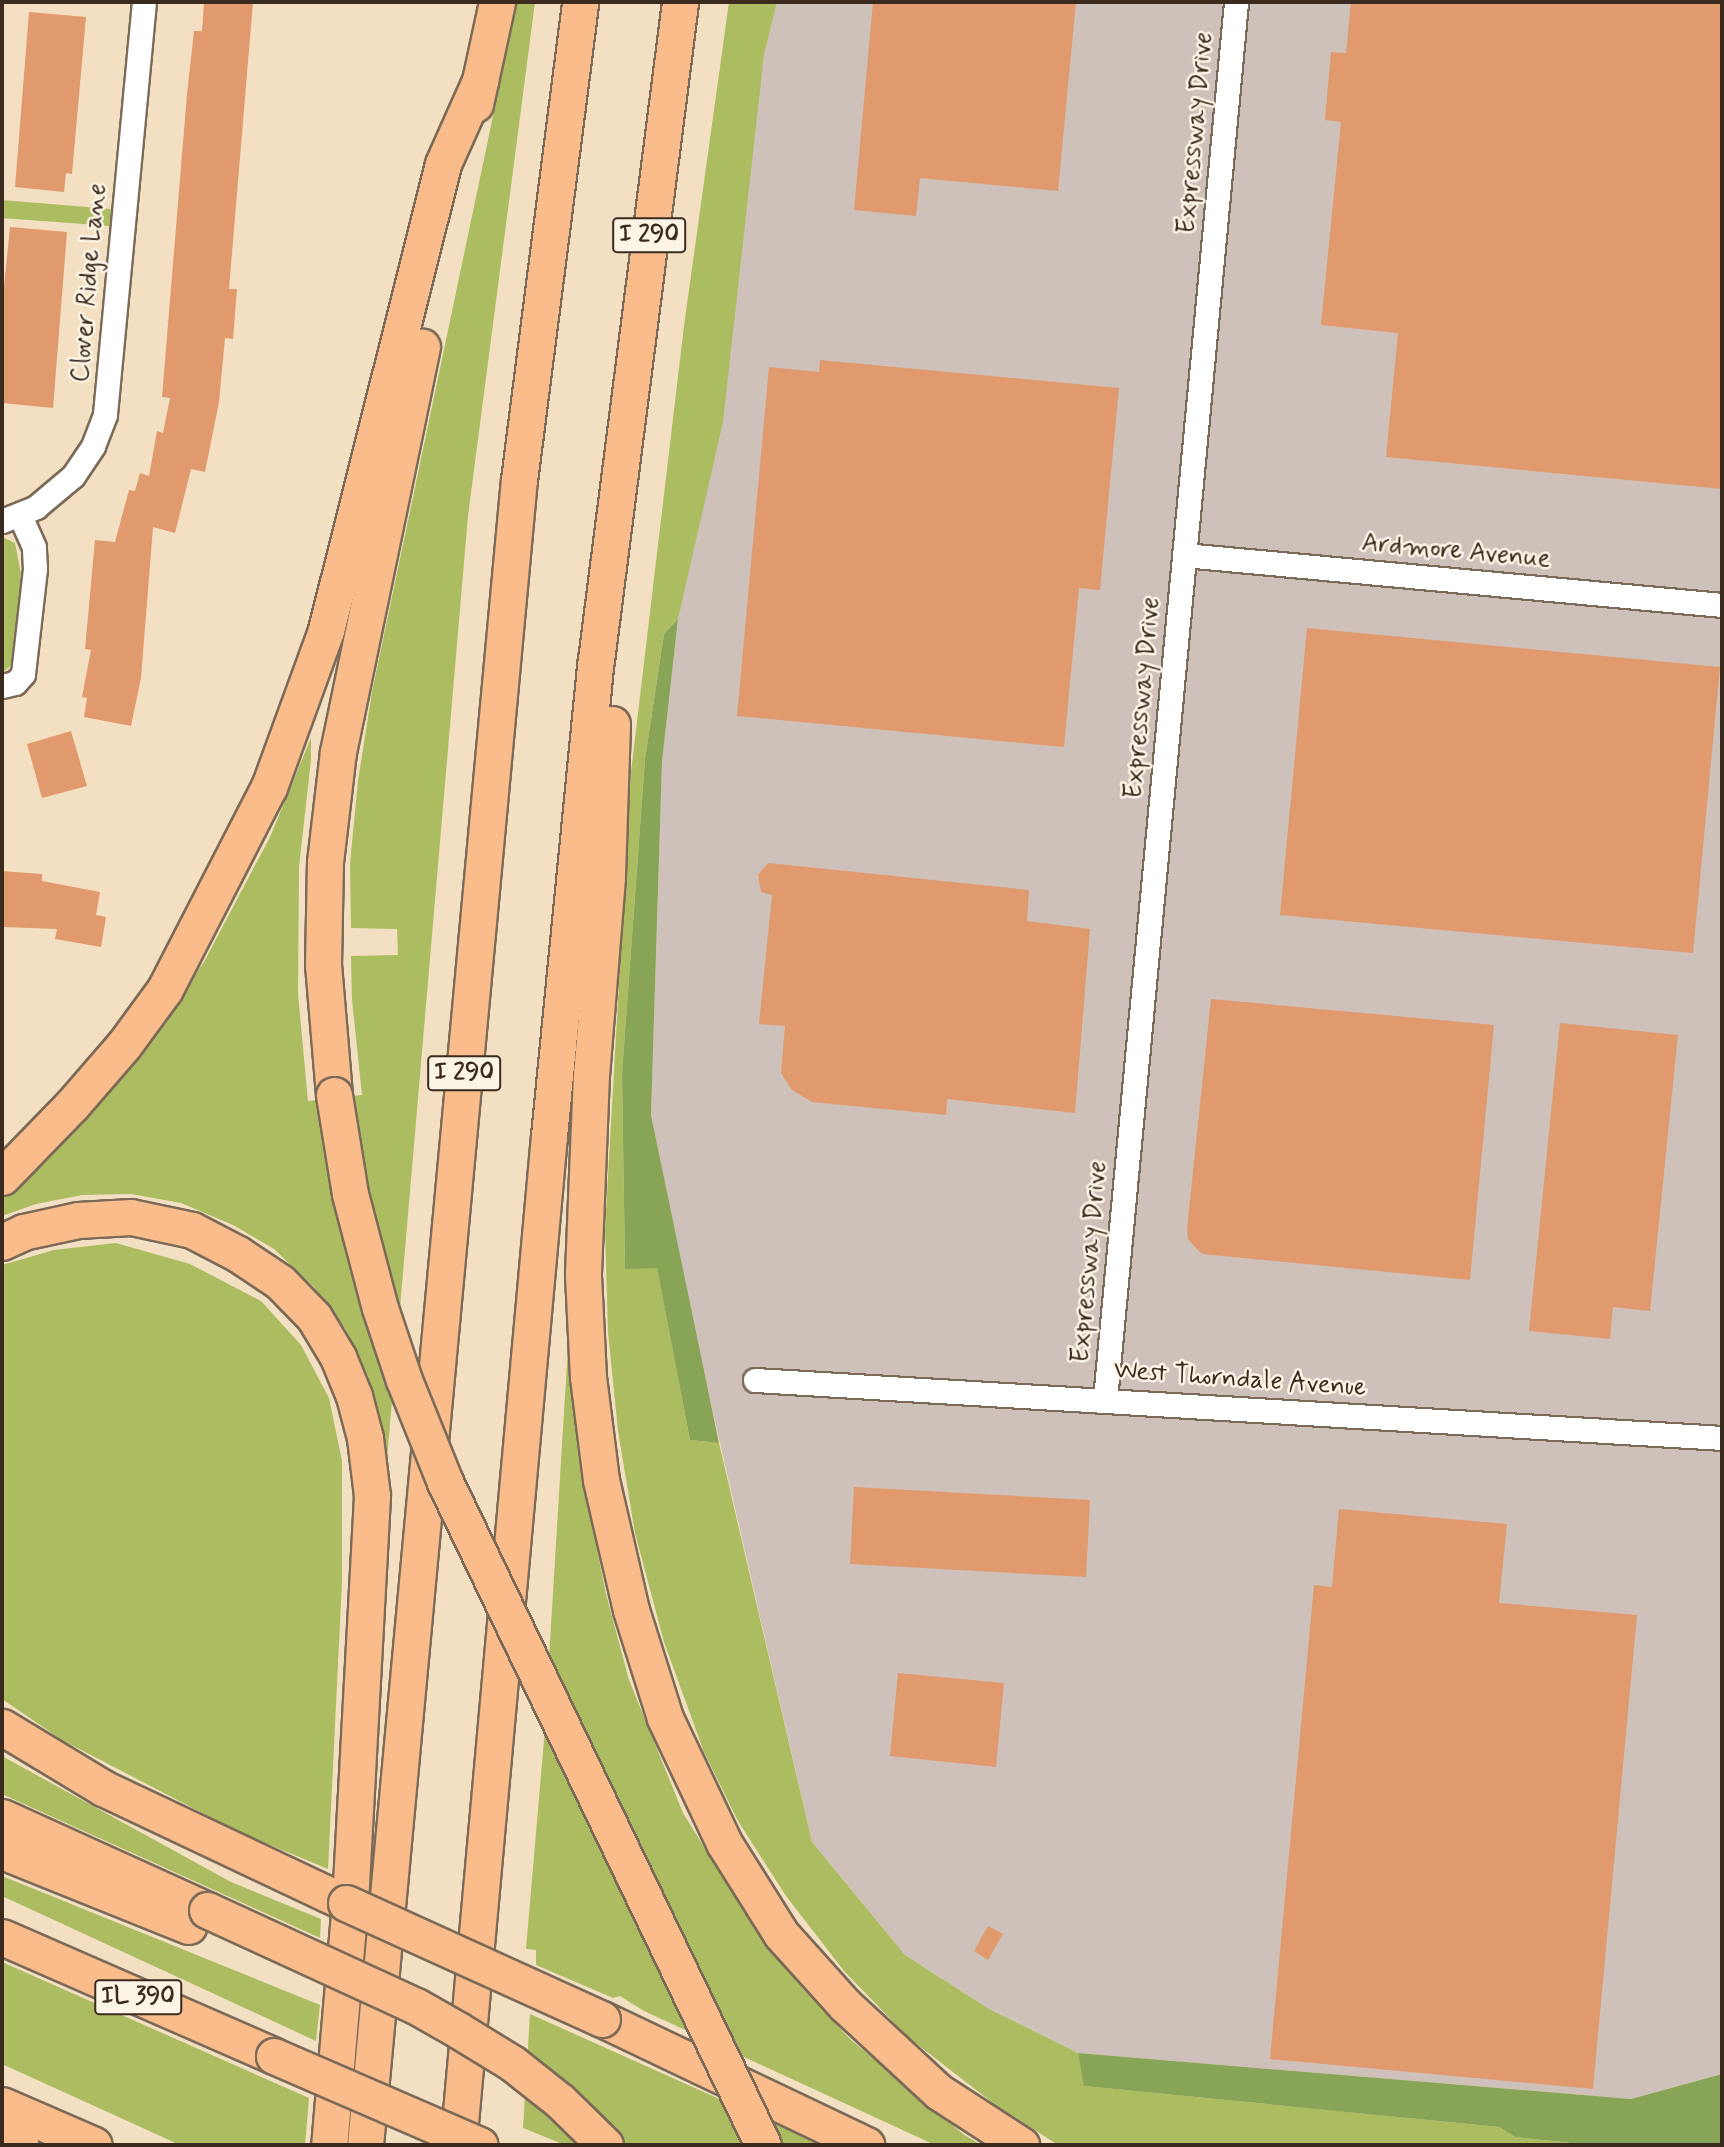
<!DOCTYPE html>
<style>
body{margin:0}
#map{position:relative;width:1724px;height:2147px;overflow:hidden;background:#f3e0c2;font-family:Mynerve,sans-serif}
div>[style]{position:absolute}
.industrial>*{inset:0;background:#cec1ba}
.green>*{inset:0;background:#abbd60}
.forest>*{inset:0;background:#88a456}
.building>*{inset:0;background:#e19a6d}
.roads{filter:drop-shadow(2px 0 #7b6a57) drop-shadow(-2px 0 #7b6a57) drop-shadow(0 2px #7b6a57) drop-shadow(0 -2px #7b6a57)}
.minor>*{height:23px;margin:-11.5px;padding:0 11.5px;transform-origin:11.5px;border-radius:11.5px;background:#fff}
.highway>*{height:35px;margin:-17.5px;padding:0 17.5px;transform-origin:17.5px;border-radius:17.5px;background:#fabc8b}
.bridges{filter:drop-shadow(2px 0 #7b6a57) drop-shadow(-2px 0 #7b6a57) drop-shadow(0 2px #7b6a57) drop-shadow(0 -2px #7b6a57)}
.highway-bridge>*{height:35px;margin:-17.5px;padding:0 17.5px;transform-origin:17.5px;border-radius:17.5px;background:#fabc8b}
span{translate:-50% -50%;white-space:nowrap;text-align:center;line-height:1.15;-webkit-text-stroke:5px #fcf5e5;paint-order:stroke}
.shield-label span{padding:2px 5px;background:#fcf5e5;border:2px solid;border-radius:5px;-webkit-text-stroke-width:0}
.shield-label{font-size:24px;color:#3b2a1e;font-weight:700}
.street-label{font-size:26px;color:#3b2a1e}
.frame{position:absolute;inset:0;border:4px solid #3b2a1e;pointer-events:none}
</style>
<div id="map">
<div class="industrial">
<div style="clip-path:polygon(777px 2px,1722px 2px,1722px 2074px,1631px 2099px,1078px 2053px,989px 2009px,905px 1955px,812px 1842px,694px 1330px,651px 1115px,662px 762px,678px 619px,764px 55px)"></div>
</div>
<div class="green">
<div style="clip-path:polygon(517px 2px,535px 2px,468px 516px,386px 1471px,368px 1376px,346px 1330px,314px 1287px,274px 1249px,233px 1225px,181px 1203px,131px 1194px,82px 1195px,36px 1204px,2px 1216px,2px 1195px,78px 1124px,148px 1041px,204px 962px,270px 837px,311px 738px,311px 760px,299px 867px,298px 994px,308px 1101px,362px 1095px,352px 1000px,351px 956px,398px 955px,397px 929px,351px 928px,350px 863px,358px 781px,372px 692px)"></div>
<div style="clip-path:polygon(729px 2px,777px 2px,764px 55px,723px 422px,678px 619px,664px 634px,645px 759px,622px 1073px,625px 1268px,657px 1267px,690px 1440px,719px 1443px,812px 1842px,905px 1955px,989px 2009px,1078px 2053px,1085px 2086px,1499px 2127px,1515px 2137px,1590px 2145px,1058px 2145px,993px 2103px,909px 2038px,844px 1971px,786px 1896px,738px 1821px,704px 1752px,664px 1642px,635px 1533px,618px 1431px,608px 1332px,605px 1229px,631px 772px,684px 326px)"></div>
<div style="clip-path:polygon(2px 200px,111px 209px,110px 226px,2px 218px)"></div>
<div style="clip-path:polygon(2px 537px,15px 543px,21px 574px,14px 663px,2px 673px)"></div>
<div style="clip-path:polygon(116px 1243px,190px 1264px,261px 1301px,301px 1345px,329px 1398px,342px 1461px,342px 1582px,328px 1869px,239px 1832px,62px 1740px,2px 1699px,2px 1265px,54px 1250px)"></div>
<div style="clip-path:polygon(569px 1330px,584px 1485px,606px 1594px,629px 1680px,683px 1813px,759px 1935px,803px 1989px,850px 2039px,963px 2134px,981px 2145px,935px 2145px,644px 2011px,620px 1996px,613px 1998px,536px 1965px,536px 1950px,526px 1949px,544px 1740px)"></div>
<div style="clip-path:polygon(2px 1756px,231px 1882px,321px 1919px,320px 1938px,2px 1794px)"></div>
<div style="clip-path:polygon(2px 1876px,320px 2005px,316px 2041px,2px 1896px)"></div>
<div style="clip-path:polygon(2px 1962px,309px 2098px,305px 2145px,180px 2145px,2px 2064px)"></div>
<div style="clip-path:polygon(530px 2014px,822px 2145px,565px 2145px,523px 2128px)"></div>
</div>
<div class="forest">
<div style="clip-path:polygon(678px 619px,662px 762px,651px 1115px,719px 1443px,690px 1440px,657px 1268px,625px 1269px,622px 1073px,645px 759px,664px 634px)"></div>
<div style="clip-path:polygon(1078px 2053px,1631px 2099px,1722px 2074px,1722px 2145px,1590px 2145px,1515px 2137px,1499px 2127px,1084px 2086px)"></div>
</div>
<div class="building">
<div style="clip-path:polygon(204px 2px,253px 2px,229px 289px,237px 289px,233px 339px,225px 338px,219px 402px,205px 472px,191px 469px,175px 533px,153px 527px,141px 678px,131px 726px,84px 717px,87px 698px,82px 697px,91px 650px,85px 649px,95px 540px,115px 542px,129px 490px,135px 491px,140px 473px,149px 476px,157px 431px,163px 433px,170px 398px,162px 397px,187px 94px,194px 31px,202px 31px)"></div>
<div style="clip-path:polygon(873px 2px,1076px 2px,1058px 191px,920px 178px,916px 216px,854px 210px)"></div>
<div style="clip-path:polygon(1351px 2px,1722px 2px,1722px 489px,1386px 457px,1398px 333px,1321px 325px,1341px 122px,1325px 120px,1331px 52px,1346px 53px)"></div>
<div style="clip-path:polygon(29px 12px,86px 17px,72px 174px,66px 173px,64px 192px,15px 187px)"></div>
<div style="clip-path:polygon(10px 227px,67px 232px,53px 408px,2px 403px,2px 306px)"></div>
<div style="clip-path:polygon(820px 360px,1119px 388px,1100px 590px,1079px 588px,1064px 747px,737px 716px,769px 367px,819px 372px)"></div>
<div style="clip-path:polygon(1307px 628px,1720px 667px,1693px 953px,1280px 915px)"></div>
<div style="clip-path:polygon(71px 731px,87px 786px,42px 798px,27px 744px)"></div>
<div style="clip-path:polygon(768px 863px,1029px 890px,1027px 921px,1090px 929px,1075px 1113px,947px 1099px,946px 1115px,812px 1102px,792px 1090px,781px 1073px,785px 1026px,759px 1024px,772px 895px,761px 892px,758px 875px)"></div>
<div style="clip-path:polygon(2px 871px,42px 874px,42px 881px,100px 892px,96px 915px,106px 917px,101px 947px,55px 939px,57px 929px,2px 927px)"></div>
<div style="clip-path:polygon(1211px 999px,1494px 1025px,1470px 1280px,1202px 1254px,1195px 1247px,1188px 1239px,1187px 1229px)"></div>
<div style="clip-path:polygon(1560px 1023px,1678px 1035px,1650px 1311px,1613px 1307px,1610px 1339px,1529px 1331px)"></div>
<div style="clip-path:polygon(854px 1487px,1090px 1500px,1086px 1577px,850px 1564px)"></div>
<div style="clip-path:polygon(1339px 1509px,1507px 1524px,1499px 1603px,1637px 1615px,1593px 2089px,1270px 2059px,1314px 1585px,1332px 1587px)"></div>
<div style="clip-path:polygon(898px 1673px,1004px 1683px,996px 1767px,890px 1756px)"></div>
<div style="clip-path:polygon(988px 1926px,1003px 1934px,988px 1960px,974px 1951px)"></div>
</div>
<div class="roads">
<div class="minor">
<div style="left:2px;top:521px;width:37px;rotate:-22deg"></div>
<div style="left:36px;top:507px;width:48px;rotate:-40deg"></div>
<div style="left:73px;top:476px;width:36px;rotate:-56deg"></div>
<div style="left:93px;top:446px;width:34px;rotate:-69deg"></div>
<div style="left:105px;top:414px;width:414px;rotate:-84.6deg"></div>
<div style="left:1184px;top:555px;width:540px;rotate:5.31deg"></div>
<div style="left:2px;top:686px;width:13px;rotate:-13deg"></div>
<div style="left:15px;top:683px;width:12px;rotate:-48deg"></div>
<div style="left:23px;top:674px;width:106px;rotate:-83.5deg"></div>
<div style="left:35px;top:569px;width:22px;rotate:-93deg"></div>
<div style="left:34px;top:547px;width:35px;rotate:-114deg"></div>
<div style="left:755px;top:1380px;width:969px;rotate:3.43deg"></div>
<div style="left:1105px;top:1399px;width:1403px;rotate:-84.64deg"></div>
</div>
<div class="highway">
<div style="left:475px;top:104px;width:104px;rotate:-77.8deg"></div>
<div style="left:612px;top:724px;width:153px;rotate:91.9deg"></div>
<div style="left:607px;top:877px;width:198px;rotate:94.6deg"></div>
<div style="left:591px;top:1074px;width:201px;rotate:92.3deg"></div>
<div style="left:583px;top:1275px;width:102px;rotate:87.2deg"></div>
<div style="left:588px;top:1377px;width:104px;rotate:82.8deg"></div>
<div style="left:601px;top:1480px;width:133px;rotate:77deg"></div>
<div style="left:631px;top:1610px;width:113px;rotate:72.5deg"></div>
<div style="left:665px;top:1718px;width:138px;rotate:64.7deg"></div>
<div style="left:724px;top:1843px;width:107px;rotate:57.9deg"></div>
<div style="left:781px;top:1934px;width:96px;rotate:48deg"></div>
<div style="left:845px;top:2005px;width:128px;rotate:42.8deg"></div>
<div style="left:939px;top:2092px;width:98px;rotate:32.9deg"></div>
<div style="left:334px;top:1095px;width:130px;rotate:-94.8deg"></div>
<div style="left:323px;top:965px;width:103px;rotate:-88.9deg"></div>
<div style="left:325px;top:862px;width:111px;rotate:-83.3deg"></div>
<div style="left:338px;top:752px;width:414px;rotate:-78.3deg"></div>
<div style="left:2px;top:1177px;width:100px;rotate:-45.8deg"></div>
<div style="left:72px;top:1105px;width:79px;rotate:-49.1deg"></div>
<div style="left:124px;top:1045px;width:69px;rotate:-53.8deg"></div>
<div style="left:165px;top:989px;width:227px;rotate:-62.8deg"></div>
<div style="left:269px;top:787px;width:167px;rotate:-70deg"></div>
<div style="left:326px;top:630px;width:480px;rotate:-75.9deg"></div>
<div style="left:443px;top:164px;width:91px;rotate:-66deg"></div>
<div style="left:2px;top:1242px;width:23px;rotate:-25deg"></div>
<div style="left:23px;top:1232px;width:56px;rotate:-12.3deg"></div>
<div style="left:78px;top:1220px;width:53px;rotate:-3.2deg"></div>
<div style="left:131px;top:1217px;width:62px;rotate:12deg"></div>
<div style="left:192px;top:1230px;width:52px;rotate:27.6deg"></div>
<div style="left:238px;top:1254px;width:50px;rotate:33.7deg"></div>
<div style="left:280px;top:1282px;width:49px;rotate:45.8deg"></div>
<div style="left:314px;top:1317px;width:47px;rotate:59deg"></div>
<div style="left:338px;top:1357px;width:42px;rotate:67.7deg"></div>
<div style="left:354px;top:1396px;width:43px;rotate:75.3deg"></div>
<div style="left:365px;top:1438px;width:58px;rotate:83.1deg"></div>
<div style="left:372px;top:1496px;width:407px;rotate:93.1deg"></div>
<div style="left:350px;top:1902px;width:244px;rotate:94.9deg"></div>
<div style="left:2px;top:1727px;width:118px;rotate:31.1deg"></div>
<div style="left:103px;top:1788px;width:269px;rotate:25.3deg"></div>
<div style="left:2px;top:1817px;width:225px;rotate:24.4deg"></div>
<div style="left:2px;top:1851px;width:201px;rotate:21.9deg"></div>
<div style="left:2px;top:1937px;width:297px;rotate:23.6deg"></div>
<div style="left:602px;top:2019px;width:293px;rotate:25.5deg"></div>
<div style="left:2px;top:2105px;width:100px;rotate:23.5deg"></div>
<div style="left:2px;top:2135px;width:21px;rotate:28deg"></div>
<div style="left:365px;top:2145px;width:1672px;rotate:-84.72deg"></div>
<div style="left:519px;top:480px;width:482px;rotate:-82.7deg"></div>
<div style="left:458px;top:2145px;width:1013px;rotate:-84.85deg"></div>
<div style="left:549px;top:1136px;width:478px;rotate:-84.4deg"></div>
<div style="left:596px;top:660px;width:663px;rotate:-82.72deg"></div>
</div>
</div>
<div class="bridges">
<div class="highway-bridge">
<div style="left:334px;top:1095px;width:100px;rotate:80.8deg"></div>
<div style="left:350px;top:1194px;width:118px;rotate:75.3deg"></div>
<div style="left:380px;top:1308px;width:76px;rotate:71.6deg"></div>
<div style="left:404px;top:1380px;width:110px;rotate:68.1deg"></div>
<div style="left:445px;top:1482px;width:735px;rotate:64.38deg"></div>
<div style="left:346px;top:1903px;width:281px;rotate:24.4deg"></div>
<div style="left:207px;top:1910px;width:230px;rotate:24.7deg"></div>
<div style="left:416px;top:2006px;width:48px;rotate:29.7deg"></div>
<div style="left:458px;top:2030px;width:63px;rotate:31.4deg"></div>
<div style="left:512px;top:2063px;width:61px;rotate:38.4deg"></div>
<div style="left:560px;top:2101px;width:63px;rotate:44.4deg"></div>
<div style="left:274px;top:2056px;width:224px;rotate:23.4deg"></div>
</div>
</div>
<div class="shield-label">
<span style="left:649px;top:235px">I 290</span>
<span style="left:464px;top:1073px">I 290</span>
<span style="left:138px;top:1997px">IL 390</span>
</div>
<div class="street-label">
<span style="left:1196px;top:133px;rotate:-85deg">Expressway Drive</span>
<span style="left:90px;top:283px;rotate:-85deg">Clover Ridge Lane</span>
<span style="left:1456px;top:552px;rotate:5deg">Ardmore Avenue</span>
<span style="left:1143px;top:698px;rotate:-85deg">Expressway Drive</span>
<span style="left:1090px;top:1262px;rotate:-85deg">Expressway Drive</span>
<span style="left:1240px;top:1380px;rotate:4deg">West Thorndale Avenue</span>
</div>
<div class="frame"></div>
</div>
